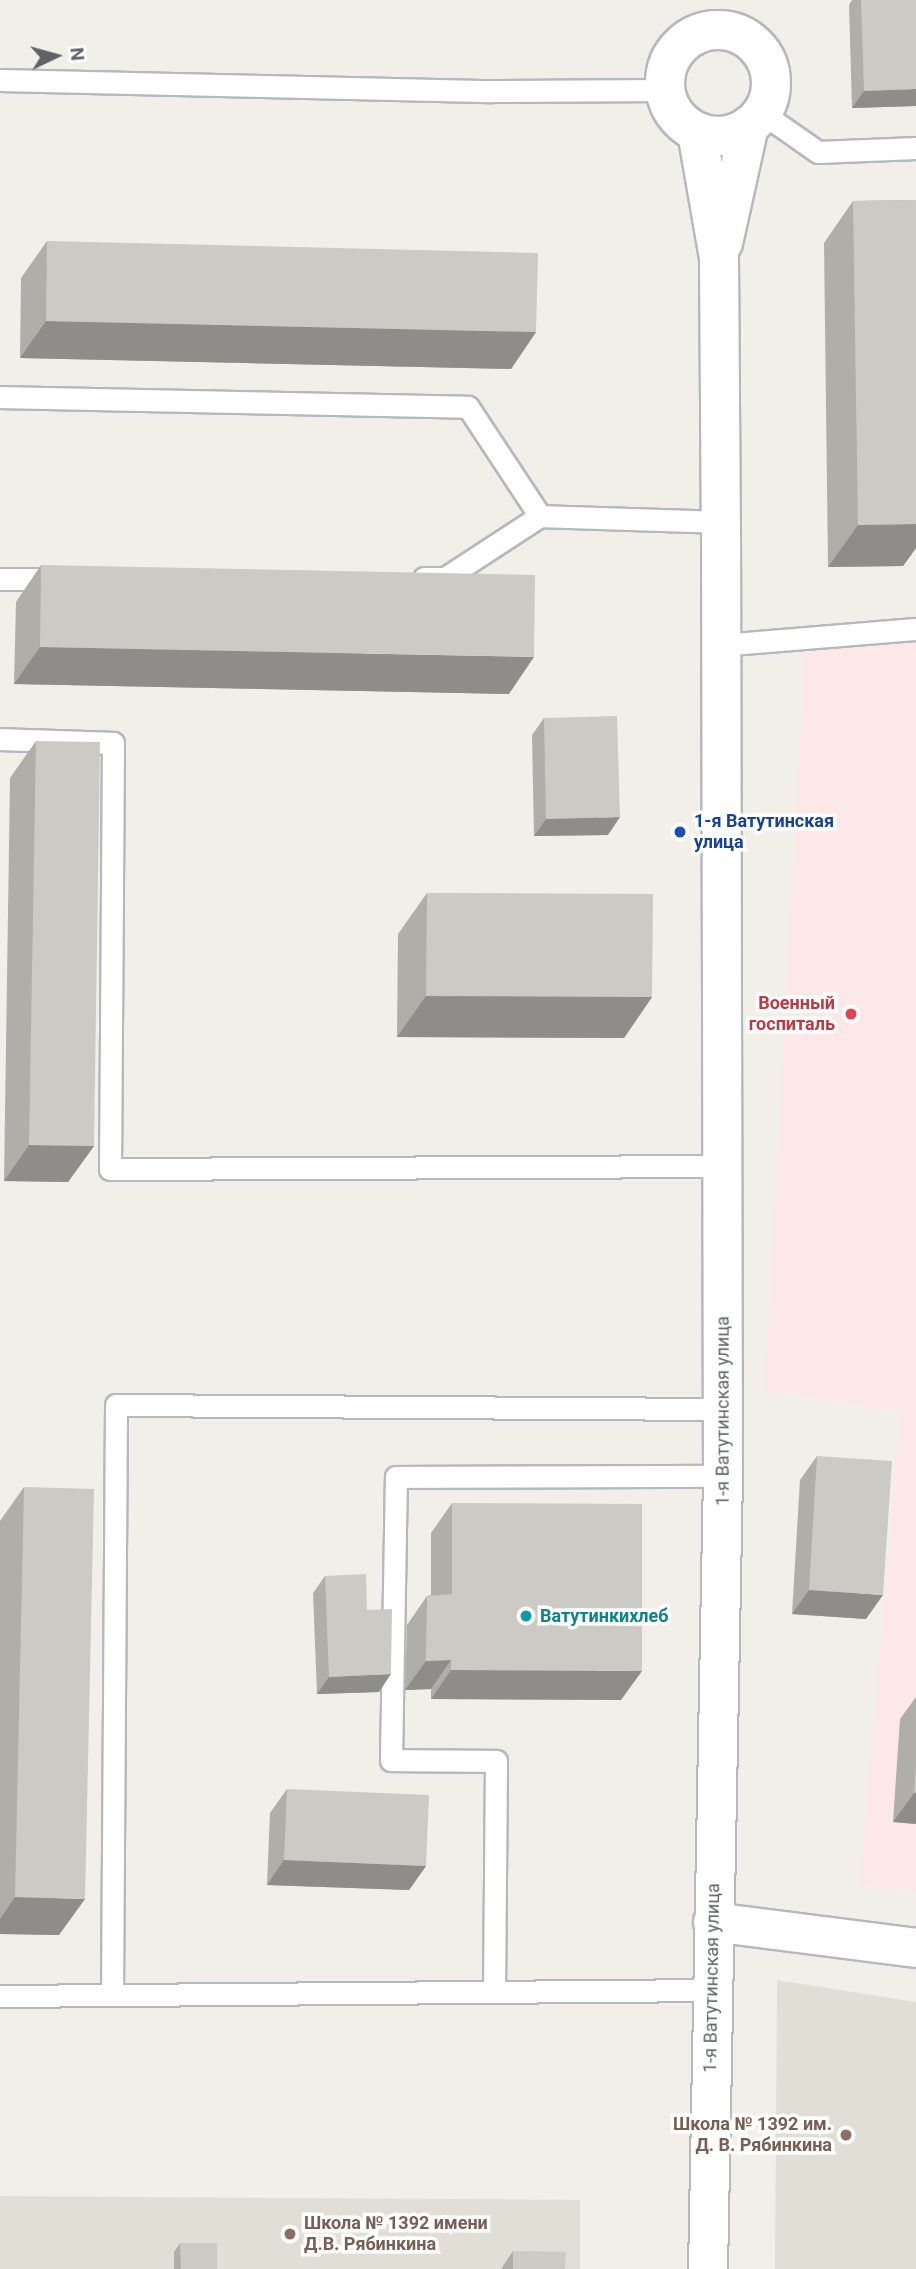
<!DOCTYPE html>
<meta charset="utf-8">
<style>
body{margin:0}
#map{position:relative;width:916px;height:2269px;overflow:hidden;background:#f1efe8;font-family:Roboto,sans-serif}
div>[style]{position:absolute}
.education>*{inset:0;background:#e1ded6}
.medical>*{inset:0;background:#fce8e6}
.roads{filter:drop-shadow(2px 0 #b5b8bc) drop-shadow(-2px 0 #b5b8bc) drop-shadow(0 2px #b5b8bc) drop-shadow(0 -2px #b5b8bc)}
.service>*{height:21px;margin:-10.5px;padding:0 10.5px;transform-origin:10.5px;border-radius:10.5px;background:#fff}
.minor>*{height:38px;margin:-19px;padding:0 19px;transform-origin:19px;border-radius:19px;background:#fff}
.minor>.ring{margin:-19px;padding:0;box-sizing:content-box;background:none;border:38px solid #fff;border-radius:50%}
.wall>*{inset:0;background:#afaea9}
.shaded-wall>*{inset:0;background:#8f8d8a}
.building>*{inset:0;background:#cccac5}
.dots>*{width:19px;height:19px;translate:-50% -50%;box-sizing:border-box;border:4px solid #fff;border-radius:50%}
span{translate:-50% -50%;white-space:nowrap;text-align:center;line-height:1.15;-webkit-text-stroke:7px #fff;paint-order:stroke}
.transit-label{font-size:18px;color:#164399;font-weight:700}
.left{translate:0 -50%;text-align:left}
.health-label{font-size:18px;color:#be3a42;font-weight:700}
.right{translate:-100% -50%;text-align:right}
.street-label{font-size:18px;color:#5f6368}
.culture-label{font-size:18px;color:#0d838f;font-weight:700}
.education-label{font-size:18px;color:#785e54;font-weight:700}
.north{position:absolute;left:21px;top:21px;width:70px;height:70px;-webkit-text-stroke:5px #fff;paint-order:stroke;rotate:85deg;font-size:19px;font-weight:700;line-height:28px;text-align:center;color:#5f6368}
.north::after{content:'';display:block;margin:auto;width:24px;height:32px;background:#5f6368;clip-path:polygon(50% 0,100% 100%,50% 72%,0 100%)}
</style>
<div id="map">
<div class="education">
<div style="clip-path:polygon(777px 1980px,916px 2002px,916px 2269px,775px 2269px)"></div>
<div style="clip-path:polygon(0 2196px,580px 2200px,580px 2269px,0 2269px)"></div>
</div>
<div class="medical">
<div style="clip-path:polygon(916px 628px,916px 1892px,860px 1885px,900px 1412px,765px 1390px,806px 637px)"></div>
</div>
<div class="roads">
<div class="service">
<div style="left:0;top:80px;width:492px;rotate:1.3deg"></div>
<div style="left:492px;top:91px;width:173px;rotate:-0.3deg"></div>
<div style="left:762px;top:113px;width:68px;rotate:34.9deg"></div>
<div style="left:818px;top:152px;width:98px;rotate:-2.3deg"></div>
<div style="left:0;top:397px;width:468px;rotate:1.2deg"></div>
<div style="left:468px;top:407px;width:131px;rotate:56.6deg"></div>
<div style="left:540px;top:516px;width:113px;rotate:146.9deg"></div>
<div style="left:445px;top:578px;width:21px;rotate:180deg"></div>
<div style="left:540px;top:516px;width:181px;rotate:1.9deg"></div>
<div style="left:0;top:579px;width:59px"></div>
<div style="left:720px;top:645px;width:197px;rotate:-4.7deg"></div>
<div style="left:0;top:739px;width:113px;rotate:2deg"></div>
<div style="left:113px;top:743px;width:426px;rotate:90.4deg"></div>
<div style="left:110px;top:1169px;width:613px;rotate:-0.28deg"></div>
<div style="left:494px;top:1992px;width:231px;rotate:-89.5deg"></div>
<div style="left:496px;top:1761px;width:105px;rotate:-179.5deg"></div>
<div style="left:391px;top:1760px;width:283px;rotate:-89deg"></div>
<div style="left:396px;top:1477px;width:327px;rotate:-0.2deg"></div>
<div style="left:112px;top:1995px;width:590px;rotate:-89.61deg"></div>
<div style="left:116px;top:1405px;width:607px;rotate:0.38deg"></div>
<div style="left:0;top:1996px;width:711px;rotate:-0.48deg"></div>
</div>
<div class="minor">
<div class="ring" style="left:665px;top:30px;width:68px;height:68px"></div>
<div style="left:697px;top:132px;width:128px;rotate:80.1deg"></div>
<div style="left:719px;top:258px;width:264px;rotate:89.6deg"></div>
<div style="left:721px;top:522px;width:954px;rotate:89.88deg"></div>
<div style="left:723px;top:1476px;width:793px;rotate:91.08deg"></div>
<div style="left:723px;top:243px;width:120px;rotate:-77.5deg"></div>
<div style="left:713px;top:1922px;width:205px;rotate:7.3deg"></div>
</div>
</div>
<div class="wall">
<div style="clip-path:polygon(852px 0,916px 0,916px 106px,852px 108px,849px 5px)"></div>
<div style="clip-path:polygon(916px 200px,916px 548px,903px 566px,828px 567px,824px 243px,853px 201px)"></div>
<div style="clip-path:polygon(47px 241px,536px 332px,511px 369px,20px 358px,21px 278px)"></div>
<div style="clip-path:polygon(41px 565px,509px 694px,14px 684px,16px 602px)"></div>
<div style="clip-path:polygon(544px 718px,608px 835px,534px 836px,532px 735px)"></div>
<div style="clip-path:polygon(36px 741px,94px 1146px,68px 1182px,4px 1181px,10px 778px)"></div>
<div style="clip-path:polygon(427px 893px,652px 997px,624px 1038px,397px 1037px,398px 934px)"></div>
<div style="clip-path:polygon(817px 1456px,866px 1619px,792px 1614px,800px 1480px)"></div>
<div style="clip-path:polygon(24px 1487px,59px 1935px,0 1934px,0 1521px)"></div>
<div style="clip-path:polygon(452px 1503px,621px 1700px,431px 1699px,431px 1689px,405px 1690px,407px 1625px,427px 1596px,431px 1595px,431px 1533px)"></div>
<div style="clip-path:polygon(325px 1576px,367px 1610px,379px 1692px,317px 1694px,313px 1593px)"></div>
<div style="clip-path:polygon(916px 1697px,916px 1824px,893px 1822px,900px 1719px)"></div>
<div style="clip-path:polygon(287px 1789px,426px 1866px,409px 1890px,267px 1885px,270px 1813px)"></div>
<div style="clip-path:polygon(180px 2243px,217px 2269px,174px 2269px,174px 2252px)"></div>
<div style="clip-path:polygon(513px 2251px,565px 2269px,501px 2269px)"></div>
</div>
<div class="shaded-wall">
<div style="clip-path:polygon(916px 89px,916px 106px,852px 108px,864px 91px)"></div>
<div style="clip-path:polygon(46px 321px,536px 332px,511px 369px,20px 358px)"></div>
<div style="clip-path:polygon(916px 524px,916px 548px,903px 566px,828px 567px,858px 525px)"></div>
<div style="clip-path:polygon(40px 647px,534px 657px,509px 694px,14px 684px)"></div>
<div style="clip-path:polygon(620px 817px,608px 835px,534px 836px,546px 819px)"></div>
<div style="clip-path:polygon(426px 996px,652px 997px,624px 1038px,397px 1037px)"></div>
<div style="clip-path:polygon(29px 1145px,94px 1146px,68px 1182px,4px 1181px)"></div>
<div style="clip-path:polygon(809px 1590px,883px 1595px,866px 1619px,792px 1614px)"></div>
<div style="clip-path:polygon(451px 1660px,431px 1689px,405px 1690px,426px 1661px)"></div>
<div style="clip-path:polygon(451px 1670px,642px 1671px,621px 1700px,431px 1699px)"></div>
<div style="clip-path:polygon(391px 1674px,379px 1692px,317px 1694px,329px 1677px)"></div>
<div style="clip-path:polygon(914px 1793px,916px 1793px,916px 1824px,893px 1822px)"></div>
<div style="clip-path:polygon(284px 1860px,426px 1866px,409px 1890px,267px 1885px)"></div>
<div style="clip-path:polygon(15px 1897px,85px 1899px,59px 1935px,0 1934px,0 1919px)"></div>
</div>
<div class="building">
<div style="clip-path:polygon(861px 0,916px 0,916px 89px,864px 91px)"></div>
<div style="clip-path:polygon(916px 200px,916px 524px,858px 525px,853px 201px)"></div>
<div style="clip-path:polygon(47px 241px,538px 253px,536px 332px,46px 321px)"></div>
<div style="clip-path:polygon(41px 565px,535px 575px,534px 657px,40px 647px)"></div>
<div style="clip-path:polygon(617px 716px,620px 817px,546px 819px,544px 718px)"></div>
<div style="clip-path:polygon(36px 741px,100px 742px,94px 1146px,29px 1145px)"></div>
<div style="clip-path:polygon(427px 893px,653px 894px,652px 997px,426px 996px)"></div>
<div style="clip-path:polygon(817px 1456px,892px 1461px,883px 1595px,809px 1590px)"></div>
<div style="clip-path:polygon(24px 1487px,94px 1489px,85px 1899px,15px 1897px)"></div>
<div style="clip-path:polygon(452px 1503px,642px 1504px,642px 1671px,451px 1670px,451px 1660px,426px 1661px,427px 1596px,452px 1594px)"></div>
<div style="clip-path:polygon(366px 1574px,367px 1610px,392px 1609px,391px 1674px,329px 1677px,325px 1576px)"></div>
<div style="clip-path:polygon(916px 1766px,916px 1793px,914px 1793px)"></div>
<div style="clip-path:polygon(287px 1789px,429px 1795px,426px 1866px,284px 1860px)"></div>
<div style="clip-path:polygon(180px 2243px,217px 2243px,217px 2269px,181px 2269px)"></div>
<div style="clip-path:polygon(513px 2251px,566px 2252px,565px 2269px,513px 2269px)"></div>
</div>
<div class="dots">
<div style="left:680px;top:832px;background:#1a4fb4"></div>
<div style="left:851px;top:1014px;background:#e0444e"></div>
<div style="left:526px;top:1616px;background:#0f9aa8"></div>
<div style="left:846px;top:2135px;background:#8d6e63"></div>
<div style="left:290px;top:2234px;background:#8d6e63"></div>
</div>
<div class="transit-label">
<span class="left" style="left:694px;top:832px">1-я Ватутинская<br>улица</span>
</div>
<div class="health-label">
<span class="right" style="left:835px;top:1014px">Военный<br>госпиталь</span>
</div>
<div class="street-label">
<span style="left:723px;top:1411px;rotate:-90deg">1-я Ватутинская улица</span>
<span style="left:712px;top:1978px;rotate:-89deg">1-я Ватутинская улица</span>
</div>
<div class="culture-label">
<span class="left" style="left:540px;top:1616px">Ватутинкихлеб</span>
</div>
<div class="education-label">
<span class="right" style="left:832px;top:2135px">Школа № 1392 им.<br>Д. В. Рябинкина</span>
<span class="left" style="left:304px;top:2234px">Школа № 1392 имени<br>Д.В. Рябинкина</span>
</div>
<div class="north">N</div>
</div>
